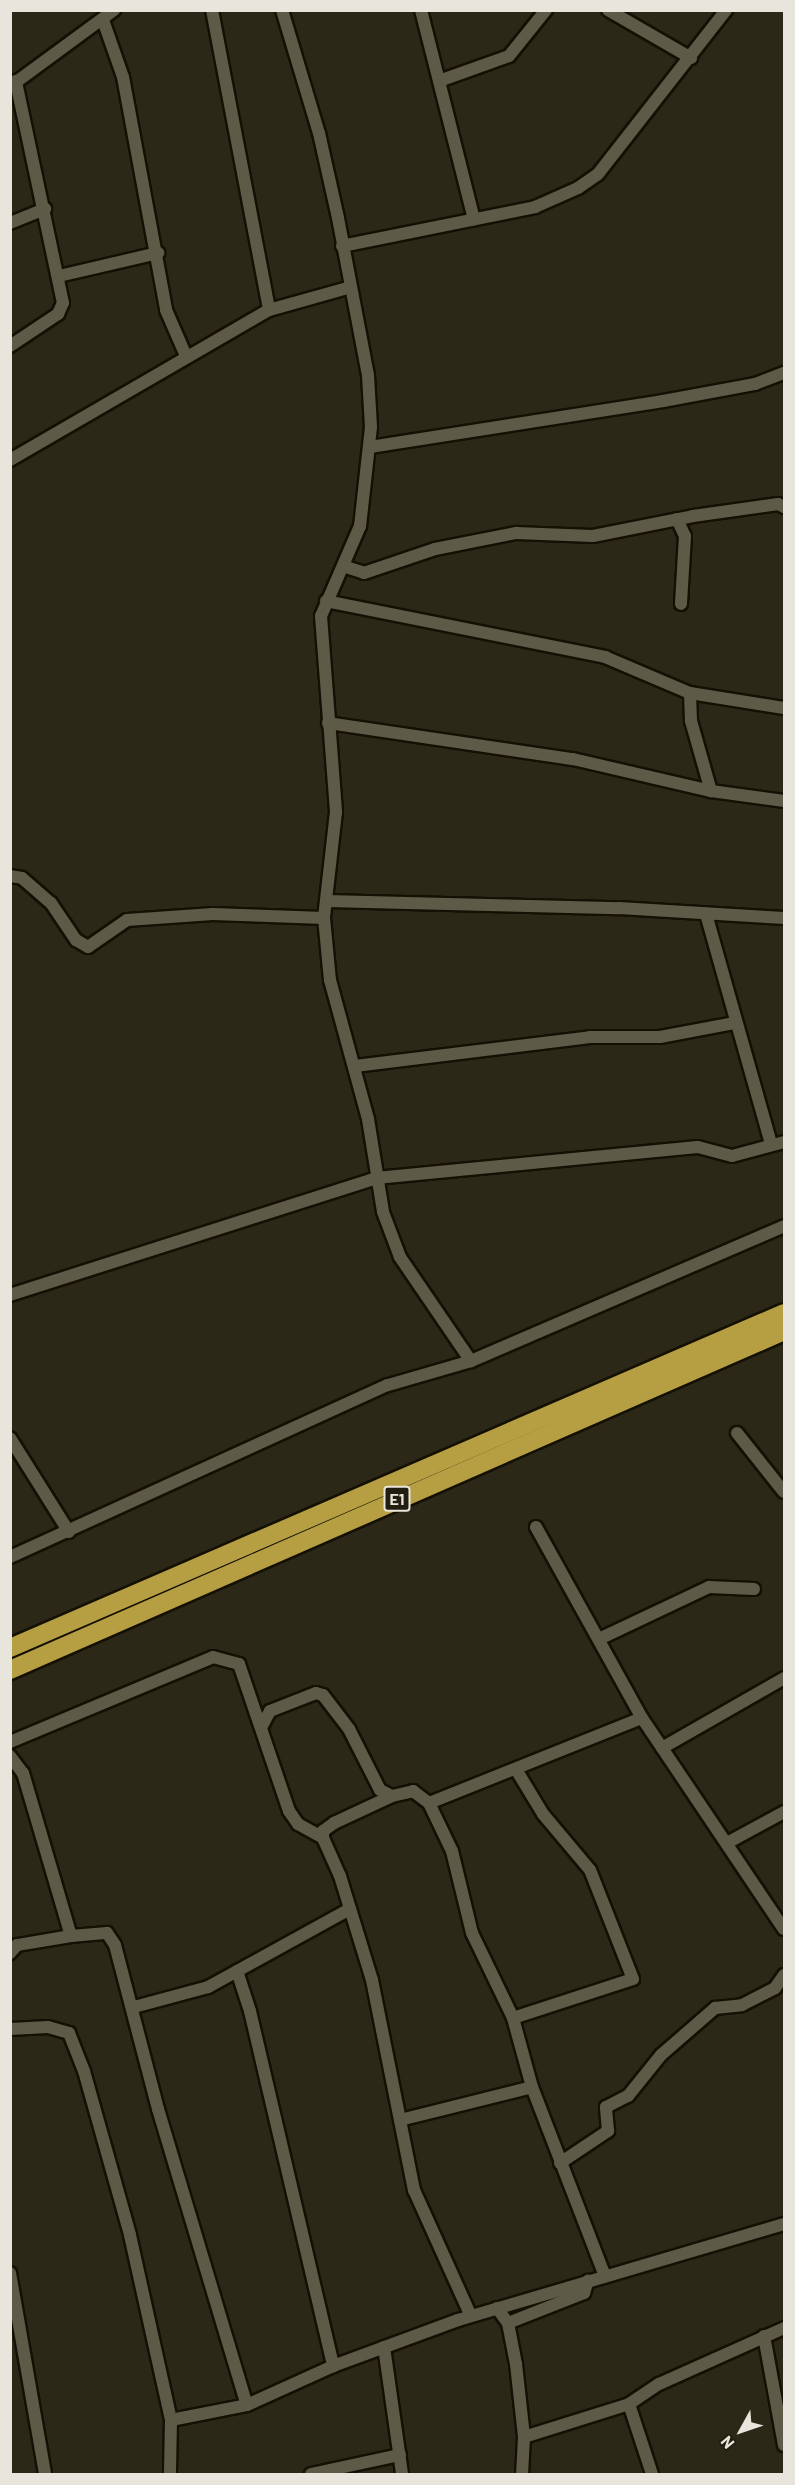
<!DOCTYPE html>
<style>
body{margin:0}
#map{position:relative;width:795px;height:2485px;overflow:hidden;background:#2c2818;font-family:Barlow,sans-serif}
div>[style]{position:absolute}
.roads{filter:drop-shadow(2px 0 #141003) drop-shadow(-2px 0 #141003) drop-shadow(0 2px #141003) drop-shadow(0 -2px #141003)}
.minor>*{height:12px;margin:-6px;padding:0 6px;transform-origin:6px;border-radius:6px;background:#5e5a48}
.highway>*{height:18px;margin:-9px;padding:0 9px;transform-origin:9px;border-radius:9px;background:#b69f43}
span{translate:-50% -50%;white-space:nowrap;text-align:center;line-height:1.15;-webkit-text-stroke:6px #221e0f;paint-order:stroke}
.shield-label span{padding:2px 4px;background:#221e0f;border:2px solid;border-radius:4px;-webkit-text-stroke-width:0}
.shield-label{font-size:16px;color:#e8e6dc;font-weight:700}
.frame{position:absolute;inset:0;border:12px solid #e8e6dc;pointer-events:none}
.north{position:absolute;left:711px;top:2401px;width:60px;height:60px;-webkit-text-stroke:4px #221e0f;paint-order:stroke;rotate:230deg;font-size:16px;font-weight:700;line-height:24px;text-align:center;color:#e8e6dc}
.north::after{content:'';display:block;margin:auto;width:21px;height:27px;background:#e8e6dc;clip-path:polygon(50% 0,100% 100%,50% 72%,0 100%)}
</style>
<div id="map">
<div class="roads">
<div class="minor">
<div style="left:212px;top:10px;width:305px;rotate:79.2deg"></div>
<div style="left:282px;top:10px;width:128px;rotate:73.3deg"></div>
<div style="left:319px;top:133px;width:87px;rotate:77.4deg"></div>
<div style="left:338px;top:218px;width:160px;rotate:79.2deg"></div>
<div style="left:368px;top:375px;width:52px;rotate:86.7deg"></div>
<div style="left:371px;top:427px;width:100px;rotate:96.3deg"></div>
<div style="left:360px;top:526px;width:98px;rotate:113.4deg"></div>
<div style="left:321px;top:616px;width:197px;rotate:85.6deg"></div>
<div style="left:336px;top:812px;width:107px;rotate:96.5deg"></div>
<div style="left:324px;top:918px;width:62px;rotate:84.5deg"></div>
<div style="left:330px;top:980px;width:144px;rotate:74.7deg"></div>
<div style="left:368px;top:1119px;width:94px;rotate:80.8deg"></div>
<div style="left:383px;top:1212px;width:48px;rotate:69.3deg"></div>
<div style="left:400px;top:1257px;width:126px;rotate:55.7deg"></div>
<div style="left:421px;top:10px;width:216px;rotate:75.8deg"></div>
<div style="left:608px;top:10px;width:96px;rotate:30deg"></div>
<div style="left:103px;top:20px;width:60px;rotate:70.7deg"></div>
<div style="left:123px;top:77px;width:237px;rotate:79.5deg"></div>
<div style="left:166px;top:310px;width:50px;rotate:66.5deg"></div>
<div style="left:439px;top:81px;width:74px;rotate:-19.7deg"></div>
<div style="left:509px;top:56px;width:59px;rotate:-51.2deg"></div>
<div style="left:12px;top:85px;width:127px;rotate:-36.3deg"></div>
<div style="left:10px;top:223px;width:38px;rotate:-22deg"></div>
<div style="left:342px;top:246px;width:197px;rotate:-11.4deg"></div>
<div style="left:535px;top:207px;width:47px;rotate:-23.8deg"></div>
<div style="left:578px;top:188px;width:24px;rotate:-35deg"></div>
<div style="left:598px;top:174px;width:208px;rotate:-52deg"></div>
<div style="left:59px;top:276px;width:102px;rotate:-13.1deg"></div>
<div style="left:10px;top:346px;width:58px;rotate:-33.7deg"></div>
<div style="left:58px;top:314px;width:12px;rotate:-66deg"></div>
<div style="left:63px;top:303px;width:227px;rotate:-102deg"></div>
<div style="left:370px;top:447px;width:297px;rotate:-8.9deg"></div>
<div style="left:663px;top:401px;width:94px;rotate:-10.5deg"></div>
<div style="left:755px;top:384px;width:31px;rotate:-21deg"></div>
<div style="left:10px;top:460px;width:299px;rotate:-30.1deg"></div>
<div style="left:269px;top:310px;width:82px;rotate:-15.6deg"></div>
<div style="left:677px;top:519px;width:19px;rotate:65deg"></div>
<div style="left:685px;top:536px;width:68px;rotate:93.4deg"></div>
<div style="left:343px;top:566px;width:22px;rotate:18deg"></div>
<div style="left:364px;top:573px;width:75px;rotate:-18.7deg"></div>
<div style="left:435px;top:549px;width:83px;rotate:-11.2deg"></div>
<div style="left:516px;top:533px;width:77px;rotate:2.2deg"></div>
<div style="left:593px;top:536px;width:102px;rotate:-11.3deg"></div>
<div style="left:693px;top:516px;width:86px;rotate:-8deg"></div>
<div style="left:778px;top:504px;width:7px;rotate:27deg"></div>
<div style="left:326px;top:601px;width:285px;rotate:11.3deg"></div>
<div style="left:605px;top:657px;width:92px;rotate:23deg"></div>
<div style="left:690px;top:693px;width:95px;rotate:9.1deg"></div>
<div style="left:690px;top:693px;width:28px;rotate:88deg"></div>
<div style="left:691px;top:721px;width:73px;rotate:74.1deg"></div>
<div style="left:328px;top:723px;width:248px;rotate:8.4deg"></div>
<div style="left:573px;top:759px;width:142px;rotate:13.1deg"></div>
<div style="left:711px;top:791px;width:74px;rotate:7.8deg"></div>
<div style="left:10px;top:876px;width:12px;rotate:9deg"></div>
<div style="left:22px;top:878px;width:38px;rotate:41deg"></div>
<div style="left:51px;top:903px;width:45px;rotate:56deg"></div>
<div style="left:76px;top:940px;width:14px;rotate:30deg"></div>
<div style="left:88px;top:947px;width:47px;rotate:-34.7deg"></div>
<div style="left:127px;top:920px;width:86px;rotate:-4deg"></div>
<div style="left:213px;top:914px;width:111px;rotate:2.1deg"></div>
<div style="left:327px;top:901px;width:292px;rotate:1.4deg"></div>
<div style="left:619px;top:908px;width:165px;rotate:3.5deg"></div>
<div style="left:706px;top:914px;width:239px;rotate:74.2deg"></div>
<div style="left:355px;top:1066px;width:237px;rotate:-7deg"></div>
<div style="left:590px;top:1037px;width:70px"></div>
<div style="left:660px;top:1037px;width:75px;rotate:-10.7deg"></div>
<div style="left:10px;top:1295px;width:384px;rotate:-17.7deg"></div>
<div style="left:376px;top:1178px;width:323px;rotate:-5.5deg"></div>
<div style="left:698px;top:1147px;width:35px;rotate:15deg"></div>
<div style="left:732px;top:1156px;width:54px;rotate:-15.1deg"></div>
<div style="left:737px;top:1433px;width:75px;rotate:51.5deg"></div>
<div style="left:10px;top:1438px;width:111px;rotate:57.9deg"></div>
<div style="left:536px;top:1527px;width:218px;rotate:61deg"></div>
<div style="left:642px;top:1718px;width:254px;rotate:56.1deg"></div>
<div style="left:10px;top:1557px;width:415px;rotate:-24.5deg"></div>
<div style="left:388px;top:1385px;width:86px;rotate:-16.1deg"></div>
<div style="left:471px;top:1361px;width:341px;rotate:-23.3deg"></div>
<div style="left:599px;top:1639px;width:122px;rotate:-25.3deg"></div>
<div style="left:709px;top:1587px;width:45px;rotate:2.5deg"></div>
<div style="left:262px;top:1726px;width:17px;rotate:-62deg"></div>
<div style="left:270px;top:1711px;width:49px;rotate:-21.4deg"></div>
<div style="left:316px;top:1693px;width:7px;rotate:16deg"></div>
<div style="left:323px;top:1695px;width:43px;rotate:52.6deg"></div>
<div style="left:349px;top:1729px;width:68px;rotate:63.1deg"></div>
<div style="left:380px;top:1790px;width:13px;rotate:27deg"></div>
<div style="left:10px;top:1742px;width:220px;rotate:-22.7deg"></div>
<div style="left:213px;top:1657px;width:27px;rotate:15deg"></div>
<div style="left:239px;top:1664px;width:155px;rotate:71.2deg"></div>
<div style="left:289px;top:1811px;width:16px;rotate:55deg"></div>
<div style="left:298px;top:1824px;width:29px;rotate:29deg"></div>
<div style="left:323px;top:1838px;width:42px;rotate:65.9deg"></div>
<div style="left:340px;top:1876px;width:109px;rotate:72.9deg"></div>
<div style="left:372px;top:1980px;width:214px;rotate:78.7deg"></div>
<div style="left:414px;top:2190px;width:138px;rotate:65.7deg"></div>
<div style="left:662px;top:1748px;width:141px;rotate:-29.8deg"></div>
<div style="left:10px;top:1756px;width:21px;rotate:53deg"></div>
<div style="left:23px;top:1773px;width:170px;rotate:73.6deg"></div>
<div style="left:71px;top:1936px;width:55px;rotate:170.5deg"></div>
<div style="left:17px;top:1945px;width:11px;rotate:131deg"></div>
<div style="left:429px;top:1803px;width:53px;rotate:64.4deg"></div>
<div style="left:452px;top:1851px;width:84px;rotate:76.3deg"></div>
<div style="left:472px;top:1933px;width:94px;rotate:64.2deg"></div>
<div style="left:323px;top:1838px;width:7px;rotate:-90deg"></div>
<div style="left:323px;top:1831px;width:14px;rotate:-36deg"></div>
<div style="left:334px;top:1823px;width:64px;rotate:-25deg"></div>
<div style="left:392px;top:1796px;width:22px;rotate:-13deg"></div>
<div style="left:413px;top:1791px;width:20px;rotate:37deg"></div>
<div style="left:429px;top:1803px;width:229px;rotate:-21.8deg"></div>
<div style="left:727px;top:1843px;width:65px;rotate:-28.5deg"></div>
<div style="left:71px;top:1936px;width:36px;rotate:-5deg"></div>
<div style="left:107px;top:1933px;width:14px;rotate:56deg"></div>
<div style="left:115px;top:1945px;width:170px;rotate:75.3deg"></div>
<div style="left:158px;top:2109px;width:309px;rotate:73.3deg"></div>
<div style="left:237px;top:1971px;width:42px;rotate:72deg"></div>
<div style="left:250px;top:2011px;width:365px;rotate:76.8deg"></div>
<div style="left:134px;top:2007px;width:77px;rotate:-15.1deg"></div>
<div style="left:208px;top:1987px;width:162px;rotate:-28.8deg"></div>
<div style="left:10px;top:2029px;width:38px;rotate:-3deg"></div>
<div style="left:48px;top:2027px;width:22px;rotate:16deg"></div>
<div style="left:69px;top:2033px;width:41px;rotate:68.5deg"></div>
<div style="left:84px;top:2071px;width:170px;rotate:74.3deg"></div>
<div style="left:130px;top:2235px;width:189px;rotate:77.5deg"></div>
<div style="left:171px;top:2420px;width:54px;rotate:91.1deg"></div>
<div style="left:532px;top:2087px;width:203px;rotate:68.9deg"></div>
<div style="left:400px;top:2120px;width:136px;rotate:-14deg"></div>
<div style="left:532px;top:2087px;width:72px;rotate:-105.4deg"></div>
<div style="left:513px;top:2018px;width:126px;rotate:-18deg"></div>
<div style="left:633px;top:1979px;width:117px;rotate:-111.5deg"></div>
<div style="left:590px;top:1870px;width:73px;rotate:-130deg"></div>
<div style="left:543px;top:1814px;width:50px;rotate:-121.2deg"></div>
<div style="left:560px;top:2163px;width:58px;rotate:-33.7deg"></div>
<div style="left:608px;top:2131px;width:24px;rotate:-95deg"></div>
<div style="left:606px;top:2107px;width:25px;rotate:-27deg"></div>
<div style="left:628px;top:2096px;width:53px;rotate:-51.2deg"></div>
<div style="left:661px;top:2055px;width:72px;rotate:-41deg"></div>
<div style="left:715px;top:2008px;width:27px;rotate:-6deg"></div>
<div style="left:742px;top:2005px;width:37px;rotate:-27deg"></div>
<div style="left:775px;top:1988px;width:16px;rotate:-55deg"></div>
<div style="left:10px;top:2273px;width:204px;rotate:80.1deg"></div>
<div style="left:497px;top:2308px;width:19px;rotate:54deg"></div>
<div style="left:508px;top:2323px;width:42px;rotate:79deg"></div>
<div style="left:516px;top:2364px;width:73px;rotate:83.7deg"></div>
<div style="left:524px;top:2437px;width:37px;rotate:93deg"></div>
<div style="left:508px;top:2323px;width:82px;rotate:-21.5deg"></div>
<div style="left:584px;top:2293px;width:13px;rotate:-72deg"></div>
<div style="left:764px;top:2336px;width:111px;rotate:79.6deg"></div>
<div style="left:384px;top:2347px;width:128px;rotate:81.9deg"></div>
<div style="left:629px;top:2404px;width:74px;rotate:71.8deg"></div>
<div style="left:171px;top:2420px;width:77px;rotate:-11.2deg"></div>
<div style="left:247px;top:2405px;width:94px;rotate:-24.4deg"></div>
<div style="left:333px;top:2366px;width:133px;rotate:-20.2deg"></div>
<div style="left:458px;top:2320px;width:340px;rotate:-16.4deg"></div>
<div style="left:524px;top:2437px;width:110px;rotate:-17.4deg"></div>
<div style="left:629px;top:2404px;width:36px;rotate:-34deg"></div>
<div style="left:659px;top:2384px;width:137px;rotate:-24.1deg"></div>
<div style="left:311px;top:2474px;width:91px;rotate:-12.1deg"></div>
</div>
<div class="highway">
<div style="left:10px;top:1648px;width:843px;rotate:-23.4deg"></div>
<div style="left:10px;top:1670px;width:845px;rotate:-23.65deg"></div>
</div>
</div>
<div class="shield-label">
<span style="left:397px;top:1499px">E1</span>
</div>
<div class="frame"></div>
<div class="north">N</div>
</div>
